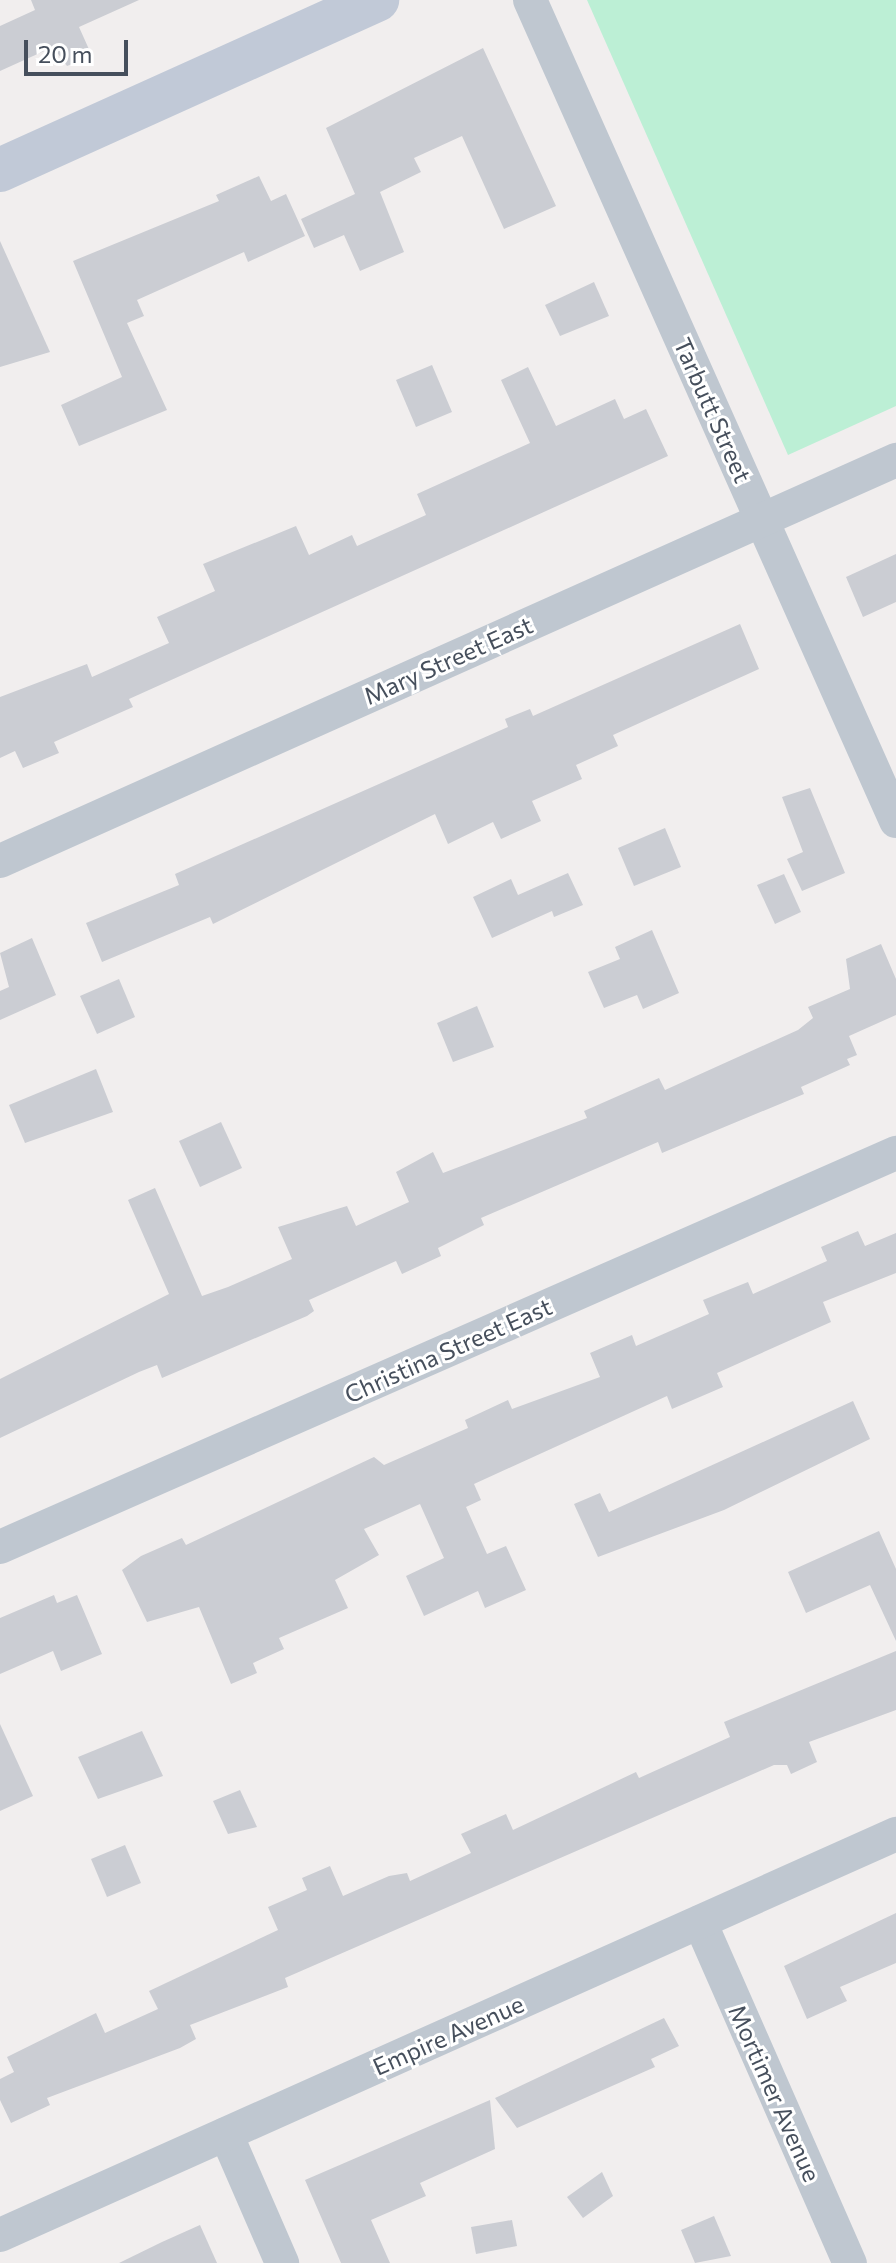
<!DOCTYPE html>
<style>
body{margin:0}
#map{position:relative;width:896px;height:2263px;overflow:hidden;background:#f1eeee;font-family:Commissioner,sans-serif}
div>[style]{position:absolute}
.green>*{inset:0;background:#bcefd5}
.building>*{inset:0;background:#cbcdd3}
.street>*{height:34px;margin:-17px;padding:0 17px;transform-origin:17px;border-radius:17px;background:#bfc7d0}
.secondary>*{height:44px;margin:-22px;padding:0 22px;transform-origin:22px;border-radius:22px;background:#c1c9d7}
span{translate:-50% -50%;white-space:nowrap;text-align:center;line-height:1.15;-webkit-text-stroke:6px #fff;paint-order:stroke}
.street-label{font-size:24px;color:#464f5c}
.scale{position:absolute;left:24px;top:40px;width:104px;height:36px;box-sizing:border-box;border:4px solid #464f5c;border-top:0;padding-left:10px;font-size:24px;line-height:28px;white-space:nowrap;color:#464f5c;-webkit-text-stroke:6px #fff;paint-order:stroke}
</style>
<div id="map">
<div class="green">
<div style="clip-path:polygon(587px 0,896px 0,896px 406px,788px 455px)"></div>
</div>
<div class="building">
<div style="clip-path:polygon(31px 0,139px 0,79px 27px,92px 56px,67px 66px,53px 47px,0 71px,0 26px,35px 10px)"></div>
<div style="clip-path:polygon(483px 48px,556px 206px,504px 229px,462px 136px,414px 158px,421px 172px,380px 192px,404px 252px,360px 271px,344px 235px,314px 248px,301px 219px,355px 194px,326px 128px)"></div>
<div style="clip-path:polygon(259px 176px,271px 201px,286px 194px,305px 236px,248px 262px,244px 252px,137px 300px,144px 316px,127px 323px,167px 410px,79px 446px,61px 405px,122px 377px,73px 261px,219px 201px,216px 195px)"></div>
<div style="clip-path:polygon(0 241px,50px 352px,0 367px)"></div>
<div style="clip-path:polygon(594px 282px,609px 316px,560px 336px,545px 305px)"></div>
<div style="clip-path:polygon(432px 365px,452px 412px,416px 427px,396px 380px)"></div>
<div style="clip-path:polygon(528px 367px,556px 426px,615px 399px,624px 419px,646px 409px,668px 456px,129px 699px,133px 707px,54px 742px,59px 753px,23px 768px,15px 751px,0 758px,0 697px,87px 664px,92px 677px,169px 643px,157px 617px,215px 591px,203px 564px,296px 526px,309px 555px,352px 535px,357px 546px,426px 515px,417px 494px,530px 443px,501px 380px)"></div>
<div style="clip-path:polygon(896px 554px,896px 602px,863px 617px,846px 577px)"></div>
<div style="clip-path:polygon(740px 624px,759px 669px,613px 735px,618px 746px,576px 765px,582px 779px,532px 801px,541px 821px,501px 839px,493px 822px,448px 844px,435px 814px,213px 924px,210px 917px,102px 962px,86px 923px,179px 885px,175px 874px,508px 727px,505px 719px,530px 709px,533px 716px)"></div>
<div style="clip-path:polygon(810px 788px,845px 873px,802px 891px,787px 859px,803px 852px,782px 797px)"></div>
<div style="clip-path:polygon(665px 828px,681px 867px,634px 886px,618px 848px)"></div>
<div style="clip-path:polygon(568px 873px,583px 905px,554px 917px,552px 911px,492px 938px,473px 897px,511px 879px,518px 895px)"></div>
<div style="clip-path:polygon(784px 874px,801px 912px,775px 924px,757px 885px)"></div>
<div style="clip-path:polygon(652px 930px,679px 993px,643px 1009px,637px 995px,604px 1008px,588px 972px,620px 959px,615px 947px)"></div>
<div style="clip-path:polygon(32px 938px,56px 995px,0 1020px,0 991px,9px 987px,0 953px)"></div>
<div style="clip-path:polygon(881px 944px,896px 979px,896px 1015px,849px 1036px,857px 1055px,847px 1059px,850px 1065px,801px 1087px,804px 1094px,662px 1153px,658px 1142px,481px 1218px,484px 1225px,438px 1248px,441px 1256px,402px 1274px,396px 1261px,309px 1300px,314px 1311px,307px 1316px,162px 1378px,157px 1365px,139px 1372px,0 1438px,0 1379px,169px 1294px,128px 1200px,155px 1188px,202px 1296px,228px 1287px,292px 1259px,278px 1227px,347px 1206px,356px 1226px,409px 1202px,396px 1172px,433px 1152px,443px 1173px,587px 1118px,584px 1111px,659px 1078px,665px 1090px,798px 1030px,813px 1018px,808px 1007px,850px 989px,846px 959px)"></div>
<div style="clip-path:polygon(119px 979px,135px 1017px,97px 1034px,80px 996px)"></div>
<div style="clip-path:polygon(477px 1006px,494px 1047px,453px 1062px,437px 1023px)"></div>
<div style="clip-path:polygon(96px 1069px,113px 1112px,25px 1143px,9px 1105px)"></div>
<div style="clip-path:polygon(221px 1122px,242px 1168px,200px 1187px,179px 1141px)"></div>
<div style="clip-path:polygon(858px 1231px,865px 1246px,896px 1233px,896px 1273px,823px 1302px,831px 1322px,717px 1373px,723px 1387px,672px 1409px,667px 1396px,474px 1484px,481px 1500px,466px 1507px,487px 1554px,506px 1546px,526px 1590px,485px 1608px,478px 1591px,424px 1616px,406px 1576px,444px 1558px,420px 1504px,364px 1529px,379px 1555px,335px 1580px,348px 1608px,279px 1638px,284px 1649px,253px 1663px,257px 1673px,231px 1684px,199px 1607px,147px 1622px,122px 1570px,141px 1556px,182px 1538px,186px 1545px,374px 1457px,384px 1465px,468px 1428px,465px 1420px,508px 1400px,512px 1409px,600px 1377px,590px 1353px,632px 1335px,636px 1346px,709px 1314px,703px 1300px,748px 1282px,753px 1294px,827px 1261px,821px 1247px)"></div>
<div style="clip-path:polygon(853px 1401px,870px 1439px,724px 1510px,598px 1557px,574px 1504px,600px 1493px,609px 1512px)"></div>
<div style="clip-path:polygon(879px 1531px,896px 1569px,896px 1641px,870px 1585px,806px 1613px,788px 1572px)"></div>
<div style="clip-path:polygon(54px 1595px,57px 1603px,77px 1595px,102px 1654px,61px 1671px,53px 1651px,0 1674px,0 1618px)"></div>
<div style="clip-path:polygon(896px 1651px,896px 1710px,809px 1742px,817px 1762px,791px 1774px,787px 1765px,774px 1765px,285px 1978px,288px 1987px,190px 2025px,196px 2039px,180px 2048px,47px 2098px,50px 2105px,11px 2123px,0 2100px,0 2079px,14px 2072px,7px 2057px,96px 2013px,105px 2033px,158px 2009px,149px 1991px,278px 1930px,268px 1907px,307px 1890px,302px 1878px,330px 1866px,343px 1896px,389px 1876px,407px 1873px,410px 1881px,471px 1853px,461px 1834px,506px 1814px,513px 1830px,636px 1772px,639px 1778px,730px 1737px,724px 1722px)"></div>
<div style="clip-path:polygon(0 1724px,33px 1796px,0 1811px)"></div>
<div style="clip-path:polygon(142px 1731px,163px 1776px,98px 1799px,78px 1757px)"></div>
<div style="clip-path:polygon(240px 1790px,257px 1827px,228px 1834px,213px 1801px)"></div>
<div style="clip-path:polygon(125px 1845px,141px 1883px,107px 1897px,91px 1859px)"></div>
<div style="clip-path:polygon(896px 1913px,896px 1963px,840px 1987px,847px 2001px,807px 2019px,784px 1966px)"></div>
<div style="clip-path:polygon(664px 2018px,679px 2046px,651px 2059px,655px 2067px,517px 2128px,495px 2098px)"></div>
<div style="clip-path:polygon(490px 2100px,495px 2149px,420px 2183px,426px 2196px,371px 2220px,390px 2263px,341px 2263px,305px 2180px)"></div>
<div style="clip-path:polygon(602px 2172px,613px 2196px,583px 2218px,567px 2197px)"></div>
<div style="clip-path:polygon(714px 2216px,731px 2256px,695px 2263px,681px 2230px)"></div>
<div style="clip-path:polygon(512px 2220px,517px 2246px,476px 2254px,471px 2227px)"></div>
<div style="clip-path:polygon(200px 2225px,217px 2263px,119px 2263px,162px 2242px)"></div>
</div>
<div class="street">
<div style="left:530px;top:0;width:899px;rotate:65.97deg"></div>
<div style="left:0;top:861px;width:982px;rotate:-24.11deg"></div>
<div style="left:0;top:1547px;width:979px;rotate:-23.74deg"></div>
<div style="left:700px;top:1922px;width:373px;rotate:66.3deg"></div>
<div style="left:226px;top:2134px;width:141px;rotate:66.5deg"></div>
<div style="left:0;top:2235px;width:982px;rotate:-24.11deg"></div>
</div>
<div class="secondary">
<div style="left:0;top:170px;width:414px;rotate:-24.3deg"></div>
</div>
<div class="street-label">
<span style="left:713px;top:410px;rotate:66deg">Tarbutt Street</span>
<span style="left:448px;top:660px;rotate:-24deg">Mary Street East</span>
<span style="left:448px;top:1350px;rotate:-24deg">Christina Street East</span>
<span style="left:448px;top:2035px;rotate:-24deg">Empire Avenue</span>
<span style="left:775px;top:2093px;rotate:66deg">Mortimer Avenue</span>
</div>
<div class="scale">20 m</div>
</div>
